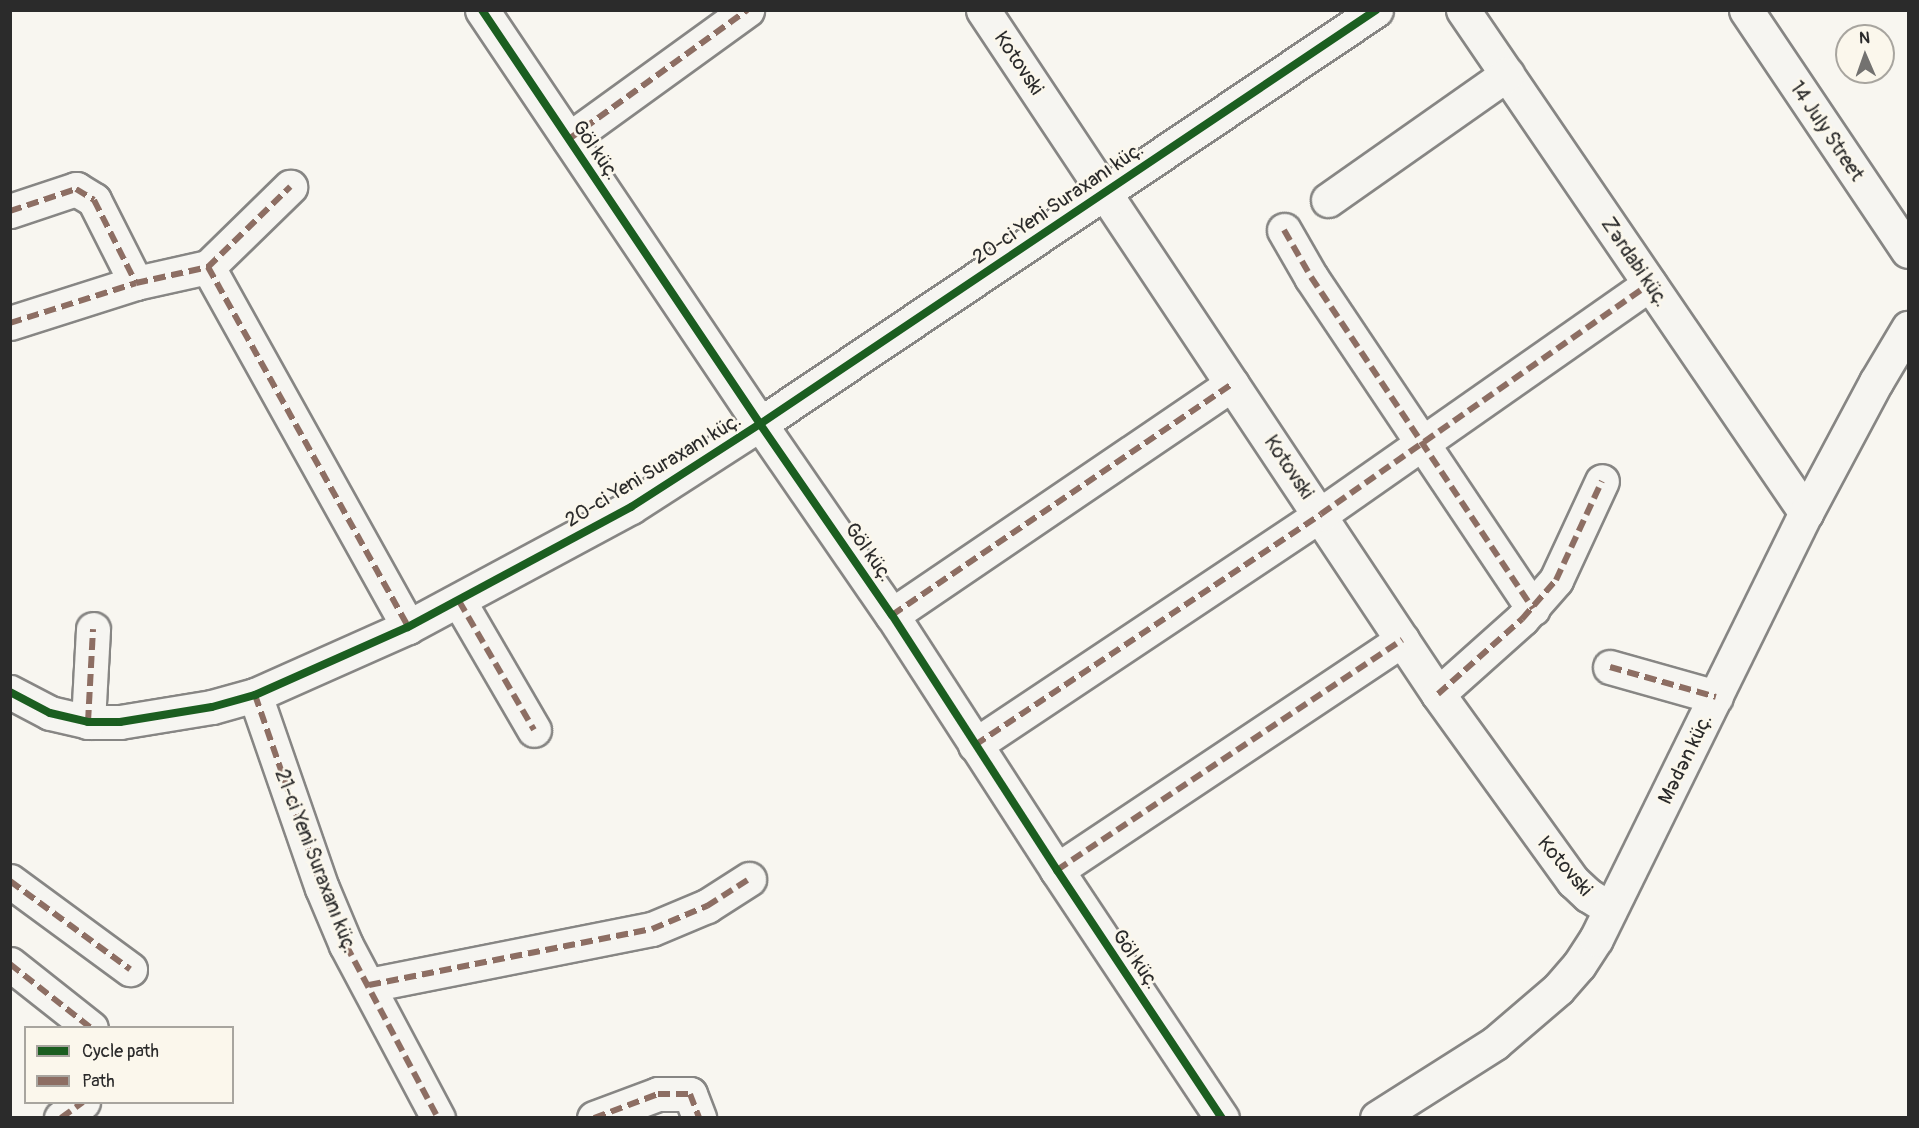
<!DOCTYPE html>
<meta charset="utf-8">
<style>
body{margin:0}
#map{position:relative;width:1919px;height:1128px;overflow:hidden;background:#f8f6f0;font-family:Pangolin,sans-serif}
div>[style]{position:absolute}
.roads{filter:drop-shadow(2px 0 #878684) drop-shadow(-2px 0 #878684) drop-shadow(0 2px #878684) drop-shadow(0 -2px #878684)}
.minor>*{height:33px;margin:-16.5px;padding:0 16.5px;transform-origin:16.5px;border-radius:16.5px;background:#f6f5f1}
.tertiary>*{height:33px;margin:-16.5px;padding:0 16.5px;transform-origin:16.5px;border-radius:16.5px;background:#f6f5f1}
.quiet>*{height:6px;margin-top:-3px;transform-origin:0;background:repeating-linear-gradient(90deg,#8d6e63 0 12px,transparent 0 18px)}
.cycleway>*{height:8px;margin:-4px;padding:0 4px;transform-origin:4px;border-radius:4px;background:#1b5e20}
span{translate:-50% -50%;white-space:nowrap;text-align:center;line-height:1.15;-webkit-text-stroke:5px #fbf7ec;paint-order:stroke}
.street-label{font-size:20px;color:#2b2b2b}
.frame{position:absolute;inset:0;border:12px solid #2b2b2b;pointer-events:none}
.legend{position:absolute;left:24px;top:1026px;width:210px;height:78px;box-sizing:border-box;background:#fbf7ec;border:2px solid #a8a59f;margin:0;padding:8px 10px;list-style:none;font-size:18px;color:#2b2b2b}
.legend li{display:flex;align-items:center;gap:12px;height:30px}
.legend b{width:30px;border:2px solid #a8a59f}
.north{position:absolute;left:1835px;top:24px;width:60px;height:60px;box-sizing:border-box;background:#fbf7ec;border:2px solid #a8a59f;border-radius:50%;rotate:358deg;font-size:16px;font-weight:700;line-height:24px;text-align:center;color:#2b2b2b}
.north::after{content:'';display:block;margin:auto;width:21px;height:27px;background:#737270;clip-path:polygon(50% 0,100% 100%,50% 72%,0 100%)}
</style>
<div id="map">
<div class="roads">
<div class="minor">
<div style="left:482px;top:10px;width:499px;rotate:56.1deg"></div>
<div style="left:760px;top:424px;width:232px;rotate:55.4deg"></div>
<div style="left:892px;top:615px;width:304px;rotate:57.1deg"></div>
<div style="left:1057px;top:870px;width:298px;rotate:56.4deg"></div>
<div style="left:983px;top:10px;width:822px;rotate:56.37deg"></div>
<div style="left:1438px;top:694px;width:231px;rotate:54.2deg"></div>
<div style="left:1573px;top:881px;width:21px;rotate:43deg"></div>
<div style="left:1588px;top:895px;width:26px;rotate:32deg"></div>
<div style="left:1463px;top:10px;width:609px;rotate:55.71deg"></div>
<div style="left:569px;top:139px;width:220px;rotate:-35.9deg"></div>
<div style="left:1328px;top:200px;width:219px;rotate:-35.1deg"></div>
<div style="left:10px;top:211px;width:70px;rotate:-18.4deg"></div>
<div style="left:76px;top:189px;width:21px;rotate:31deg"></div>
<div style="left:94px;top:200px;width:93px;rotate:63.2deg"></div>
<div style="left:136px;top:283px;width:74px;rotate:-12.5deg"></div>
<div style="left:208px;top:267px;width:412px;rotate:60.9deg"></div>
<div style="left:1284px;top:230px;width:54px;rotate:60.1deg"></div>
<div style="left:1311px;top:277px;width:399px;rotate:56.2deg"></div>
<div style="left:208px;top:267px;width:115px;rotate:-44.3deg"></div>
<div style="left:10px;top:323px;width:132px;rotate:-17.6deg"></div>
<div style="left:459px;top:601px;width:149px;rotate:59.8deg"></div>
<div style="left:892px;top:615px;width:411px;rotate:-34.2deg"></div>
<div style="left:1610px;top:667px;width:110px;rotate:15.8deg"></div>
<div style="left:10px;top:692px;width:45px;rotate:27.7deg"></div>
<div style="left:50px;top:713px;width:39px;rotate:13deg"></div>
<div style="left:88px;top:722px;width:32px"></div>
<div style="left:120px;top:722px;width:93px;rotate:-9.3deg"></div>
<div style="left:212px;top:707px;width:45px;rotate:-15.6deg"></div>
<div style="left:255px;top:695px;width:167px;rotate:-24deg"></div>
<div style="left:408px;top:627px;width:253px;rotate:-28.3deg"></div>
<div style="left:631px;top:507px;width:153px;rotate:-32.8deg"></div>
<div style="left:760px;top:424px;width:742px;rotate:-33.9deg"></div>
<div style="left:1438px;top:694px;width:113px;rotate:-41.8deg"></div>
<div style="left:1522px;top:619px;width:52px;rotate:-48.9deg"></div>
<div style="left:1556px;top:580px;width:109px;rotate:-65.1deg"></div>
<div style="left:255px;top:695px;width:204px;rotate:70.9deg"></div>
<div style="left:322px;top:888px;width:62px;rotate:67.2deg"></div>
<div style="left:346px;top:945px;width:196px;rotate:62deg"></div>
<div style="left:88px;top:722px;width:93px;rotate:-86.9deg"></div>
<div style="left:975px;top:745px;width:416px;rotate:-33.7deg"></div>
<div style="left:1321px;top:514px;width:401px;rotate:-35deg"></div>
<div style="left:1057px;top:870px;width:415px;rotate:-33.7deg"></div>
<div style="left:10px;top:881px;width:149px;rotate:36.3deg"></div>
<div style="left:10px;top:964px;width:103px;rotate:38.3deg"></div>
<div style="left:369px;top:985px;width:288px;rotate:-11.2deg"></div>
<div style="left:652px;top:929px;width:60px;rotate:-22.7deg"></div>
<div style="left:707px;top:906px;width:50px;rotate:-32.7deg"></div>
<div style="left:61px;top:1118px;width:27px;rotate:-36deg"></div>
<div style="left:594px;top:1118px;width:68px;rotate:-20.6deg"></div>
<div style="left:658px;top:1094px;width:32px"></div>
<div style="left:690px;top:1094px;width:26px;rotate:69deg"></div>
<div style="left:1377px;top:1118px;width:140px;rotate:-32.4deg"></div>
<div style="left:1495px;top:1043px;width:83px;rotate:-40.6deg"></div>
<div style="left:1558px;top:989px;width:32px;rotate:-49deg"></div>
<div style="left:1579px;top:965px;width:31px;rotate:-57deg"></div>
<div style="left:1596px;top:939px;width:475px;rotate:-63.8deg"></div>
<div style="left:1806px;top:513px;width:149px;rotate:-61.9deg"></div>
<div style="left:1876px;top:382px;width:63px;rotate:-59.3deg"></div>
</div>
<div class="tertiary">
<div style="left:1746px;top:10px;width:290px;rotate:56.1deg"></div>
</div>
</div>
<div class="quiet">
<div style="left:569px;top:139px;width:220px;rotate:-35.9deg"></div>
<div style="left:10px;top:211px;width:70px;rotate:-18.4deg"></div>
<div style="left:76px;top:189px;width:21px;rotate:31deg"></div>
<div style="left:94px;top:200px;width:93px;rotate:63.2deg"></div>
<div style="left:136px;top:283px;width:74px;rotate:-12.5deg"></div>
<div style="left:208px;top:267px;width:412px;rotate:60.9deg"></div>
<div style="left:1284px;top:230px;width:54px;rotate:60.1deg"></div>
<div style="left:1311px;top:277px;width:399px;rotate:56.2deg"></div>
<div style="left:208px;top:267px;width:115px;rotate:-44.3deg"></div>
<div style="left:10px;top:323px;width:132px;rotate:-17.6deg"></div>
<div style="left:459px;top:601px;width:149px;rotate:59.8deg"></div>
<div style="left:892px;top:615px;width:411px;rotate:-34.2deg"></div>
<div style="left:1610px;top:667px;width:110px;rotate:15.8deg"></div>
<div style="left:1438px;top:694px;width:113px;rotate:-41.8deg"></div>
<div style="left:1522px;top:619px;width:52px;rotate:-48.9deg"></div>
<div style="left:1556px;top:580px;width:109px;rotate:-65.1deg"></div>
<div style="left:255px;top:695px;width:204px;rotate:70.9deg"></div>
<div style="left:322px;top:888px;width:62px;rotate:67.2deg"></div>
<div style="left:346px;top:945px;width:196px;rotate:62deg"></div>
<div style="left:88px;top:722px;width:93px;rotate:-86.9deg"></div>
<div style="left:975px;top:745px;width:416px;rotate:-33.7deg"></div>
<div style="left:1321px;top:514px;width:401px;rotate:-35deg"></div>
<div style="left:1057px;top:870px;width:415px;rotate:-33.7deg"></div>
<div style="left:10px;top:881px;width:149px;rotate:36.3deg"></div>
<div style="left:10px;top:964px;width:103px;rotate:38.3deg"></div>
<div style="left:369px;top:985px;width:288px;rotate:-11.2deg"></div>
<div style="left:652px;top:929px;width:60px;rotate:-22.7deg"></div>
<div style="left:707px;top:906px;width:50px;rotate:-32.7deg"></div>
<div style="left:61px;top:1118px;width:27px;rotate:-36deg"></div>
<div style="left:594px;top:1118px;width:68px;rotate:-20.6deg"></div>
<div style="left:658px;top:1094px;width:32px"></div>
<div style="left:690px;top:1094px;width:26px;rotate:69deg"></div>
</div>
<div class="cycleway">
<div style="left:482px;top:10px;width:499px;rotate:56.1deg"></div>
<div style="left:760px;top:424px;width:232px;rotate:55.4deg"></div>
<div style="left:892px;top:615px;width:304px;rotate:57.1deg"></div>
<div style="left:1057px;top:870px;width:298px;rotate:56.4deg"></div>
<div style="left:10px;top:692px;width:45px;rotate:27.7deg"></div>
<div style="left:50px;top:713px;width:39px;rotate:13deg"></div>
<div style="left:88px;top:722px;width:32px"></div>
<div style="left:120px;top:722px;width:93px;rotate:-9.3deg"></div>
<div style="left:212px;top:707px;width:45px;rotate:-15.6deg"></div>
<div style="left:255px;top:695px;width:167px;rotate:-24deg"></div>
<div style="left:408px;top:627px;width:253px;rotate:-28.3deg"></div>
<div style="left:631px;top:507px;width:153px;rotate:-32.8deg"></div>
<div style="left:760px;top:424px;width:742px;rotate:-33.9deg"></div>
</div>
<div class="street-label">
<span style="left:1019px;top:63px;rotate:56deg">Kotovski</span>
<span style="left:1827px;top:131px;rotate:56deg">14 July Street</span>
<span style="left:596px;top:150px;rotate:56deg">Göl küç.</span>
<span style="left:1058px;top:203px;rotate:-34deg">20-ci Yeni Suraxanı küç.</span>
<span style="left:1635px;top:262px;rotate:56deg">Zərdabi küç.</span>
<span style="left:1289px;top:467px;rotate:56deg">Kotovski</span>
<span style="left:653px;top:470px;rotate:-31deg">20-ci Yeni Suraxanı küç.</span>
<span style="left:869px;top:552px;rotate:55deg">Göl küç.</span>
<span style="left:1685px;top:759px;rotate:-64deg">Mədən küç.</span>
<span style="left:316px;top:861px;rotate:69deg">21-ci Yeni Suraxanı küç.</span>
<span style="left:1565px;top:866px;rotate:49deg">Kotovski</span>
<span style="left:1136px;top:959px;rotate:56deg">Göl küç.</span>
</div>
<div class="frame"></div>
<ul class="legend">
<li><b style="height:8px;background:#1b5e20"></b>Cycle path</li>
<li><b style="height:8px;background:#8d6e63"></b>Path</li>
</ul>
<div class="north">N</div>
</div>
